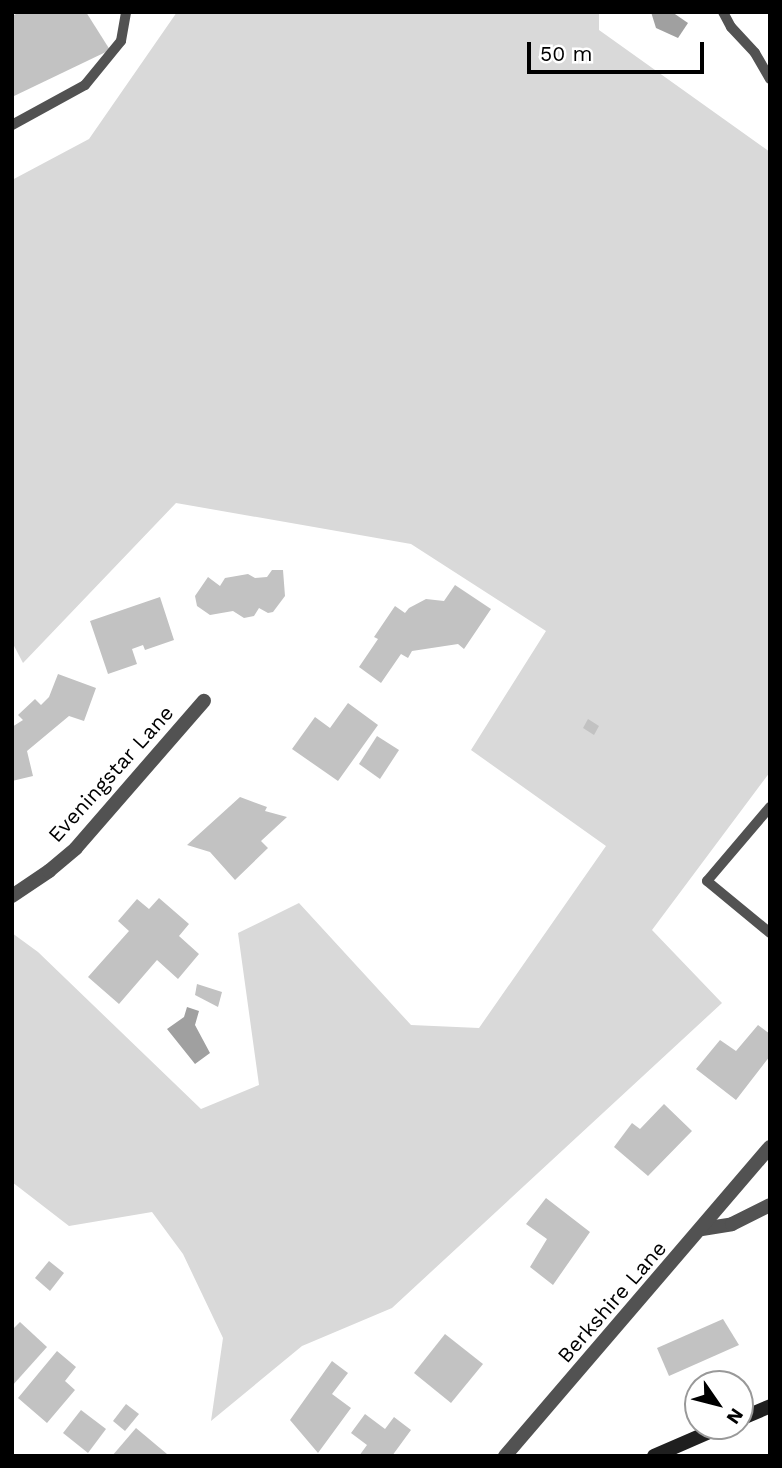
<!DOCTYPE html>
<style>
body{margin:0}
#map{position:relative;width:782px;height:1468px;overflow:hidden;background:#fff;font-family:"Work Sans",sans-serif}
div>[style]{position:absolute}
.green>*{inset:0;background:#d9d9d9}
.water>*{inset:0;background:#a0a0a0}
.building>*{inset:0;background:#c2c2c2}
.service>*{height:10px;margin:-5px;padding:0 5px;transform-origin:5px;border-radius:5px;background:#525252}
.minor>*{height:14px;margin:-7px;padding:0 7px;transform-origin:7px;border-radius:7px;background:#525252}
.secondary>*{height:14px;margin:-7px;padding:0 7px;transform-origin:7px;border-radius:7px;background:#1f1f1f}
span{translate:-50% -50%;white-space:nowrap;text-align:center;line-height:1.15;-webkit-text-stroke:5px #fff;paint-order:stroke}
.street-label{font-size:21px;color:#000}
.frame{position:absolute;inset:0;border:14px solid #000;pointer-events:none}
.north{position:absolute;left:684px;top:1370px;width:70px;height:70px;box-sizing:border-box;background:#fff;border:2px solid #999;border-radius:50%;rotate:125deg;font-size:19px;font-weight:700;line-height:28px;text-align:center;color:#000}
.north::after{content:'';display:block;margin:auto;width:24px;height:32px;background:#000;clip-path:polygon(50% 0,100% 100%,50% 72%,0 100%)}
.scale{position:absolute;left:527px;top:42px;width:177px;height:32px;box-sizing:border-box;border:4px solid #000;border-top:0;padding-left:9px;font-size:21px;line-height:24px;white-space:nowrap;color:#000;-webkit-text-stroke:5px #fff;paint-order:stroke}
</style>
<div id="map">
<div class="green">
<div style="clip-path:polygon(177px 12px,599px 12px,599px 30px,770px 152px,770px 772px,652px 930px,722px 1003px,392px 1308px,302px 1346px,211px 1421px,223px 1338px,183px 1254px,152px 1212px,69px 1226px,12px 1182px,12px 933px,38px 952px,201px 1109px,259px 1085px,238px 933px,299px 903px,411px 1025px,479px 1028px,606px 846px,471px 750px,546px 631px,411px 544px,176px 503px,23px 663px,12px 642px,12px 180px,89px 139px)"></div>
</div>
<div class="water">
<div style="clip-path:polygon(651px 12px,672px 12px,688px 23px,678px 38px,656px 28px)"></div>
<div style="clip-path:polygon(187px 1007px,199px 1011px,195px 1025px,210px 1053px,195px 1064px,167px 1029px,184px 1017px)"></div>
</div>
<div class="building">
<div style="clip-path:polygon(20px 12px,86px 12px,110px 50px,12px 97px,12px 16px)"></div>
<div style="clip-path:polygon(272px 570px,283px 570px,285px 596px,273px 612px,268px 613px,259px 608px,254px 616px,244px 618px,233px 611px,210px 615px,197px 606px,195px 596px,208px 577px,220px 586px,225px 578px,248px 574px,255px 578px,267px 577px)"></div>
<div style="clip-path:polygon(455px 585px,491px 609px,464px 649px,458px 644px,412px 651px,408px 658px,401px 654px,381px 683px,359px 667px,378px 639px,374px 637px,395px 606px,405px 613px,409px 608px,426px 599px,444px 601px)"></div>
<div style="clip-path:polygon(160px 597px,174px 640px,145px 650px,143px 645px,132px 649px,137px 664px,108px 674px,90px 621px)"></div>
<div style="clip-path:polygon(58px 674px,96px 688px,84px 721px,69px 716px,27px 751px,33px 776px,12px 781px,12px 727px,23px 720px,18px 715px,35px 699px,41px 705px,49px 697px)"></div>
<div style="clip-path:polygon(348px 703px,378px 725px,338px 781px,292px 749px,315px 717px,330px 728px)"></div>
<div style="clip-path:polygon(588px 719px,599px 726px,594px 735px,583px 728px)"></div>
<div style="clip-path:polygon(377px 736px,399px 750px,380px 779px,359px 764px)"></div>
<div style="clip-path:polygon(240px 797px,267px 807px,265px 811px,287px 817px,261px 841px,268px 848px,235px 880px,210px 852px,187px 845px)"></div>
<div style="clip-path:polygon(159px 898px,189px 924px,179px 936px,199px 954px,178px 979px,157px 960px,119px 1004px,88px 977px,129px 931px,118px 921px,137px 899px,149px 909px)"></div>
<div style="clip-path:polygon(197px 984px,222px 992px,218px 1007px,195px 995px)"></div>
<div style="clip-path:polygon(758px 1025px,770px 1034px,770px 1056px,736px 1100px,696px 1069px,720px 1040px,736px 1051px)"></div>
<div style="clip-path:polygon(664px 1104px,692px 1131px,648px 1176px,614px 1147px,632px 1123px,640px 1129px)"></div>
<div style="clip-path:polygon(546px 1198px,590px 1232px,553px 1285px,530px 1267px,547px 1239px,526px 1224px)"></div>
<div style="clip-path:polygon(49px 1261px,64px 1273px,50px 1291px,35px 1278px)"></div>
<div style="clip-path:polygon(723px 1319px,739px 1345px,669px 1376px,657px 1348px)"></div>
<div style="clip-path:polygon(20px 1322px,47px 1347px,12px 1386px,12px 1330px)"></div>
<div style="clip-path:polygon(445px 1334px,483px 1364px,451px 1403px,414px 1373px)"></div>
<div style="clip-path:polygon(57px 1351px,76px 1367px,65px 1381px,75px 1390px,47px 1423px,18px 1398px)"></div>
<div style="clip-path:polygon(332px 1361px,348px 1373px,332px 1394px,351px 1408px,318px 1453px,290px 1420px)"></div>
<div style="clip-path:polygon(126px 1404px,139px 1414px,125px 1431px,113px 1421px)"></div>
<div style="clip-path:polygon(81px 1410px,106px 1429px,88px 1453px,63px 1433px)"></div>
<div style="clip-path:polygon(365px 1414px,385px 1429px,394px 1417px,411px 1430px,392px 1456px,359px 1456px,367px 1445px,351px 1433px)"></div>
<div style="clip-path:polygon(136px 1428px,167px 1454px,166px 1456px,112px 1456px)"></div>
</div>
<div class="service">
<div style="left:723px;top:12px;width:17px;rotate:62deg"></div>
<div style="left:731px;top:27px;width:35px;rotate:47deg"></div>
<div style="left:755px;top:53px;width:30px;rotate:60deg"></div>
<div style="left:12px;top:125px;width:83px;rotate:-28.7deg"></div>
<div style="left:85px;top:85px;width:57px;rotate:-50.7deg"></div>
<div style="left:121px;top:41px;width:29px;rotate:-80deg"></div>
<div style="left:770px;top:807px;width:97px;rotate:130.4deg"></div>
<div style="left:707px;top:881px;width:82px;rotate:39.5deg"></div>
</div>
<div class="minor">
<div style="left:12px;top:896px;width:45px;rotate:-34deg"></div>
<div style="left:49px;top:871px;width:35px;rotate:-40deg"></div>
<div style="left:76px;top:848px;width:195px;rotate:-49deg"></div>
<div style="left:702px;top:1229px;width:30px;rotate:-9deg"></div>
<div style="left:732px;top:1224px;width:42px;rotate:-26.6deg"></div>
<div style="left:505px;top:1456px;width:407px;rotate:-49.4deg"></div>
</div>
<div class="secondary">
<div style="left:740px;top:1419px;width:33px;rotate:-23deg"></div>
<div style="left:654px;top:1456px;width:75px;rotate:-23.5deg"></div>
</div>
<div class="street-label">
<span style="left:111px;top:774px;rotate:-48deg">Eveningstar Lane</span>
<span style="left:612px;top:1302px;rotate:-49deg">Berkshire Lane</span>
</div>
<div class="frame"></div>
<div class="north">N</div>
<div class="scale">50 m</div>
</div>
